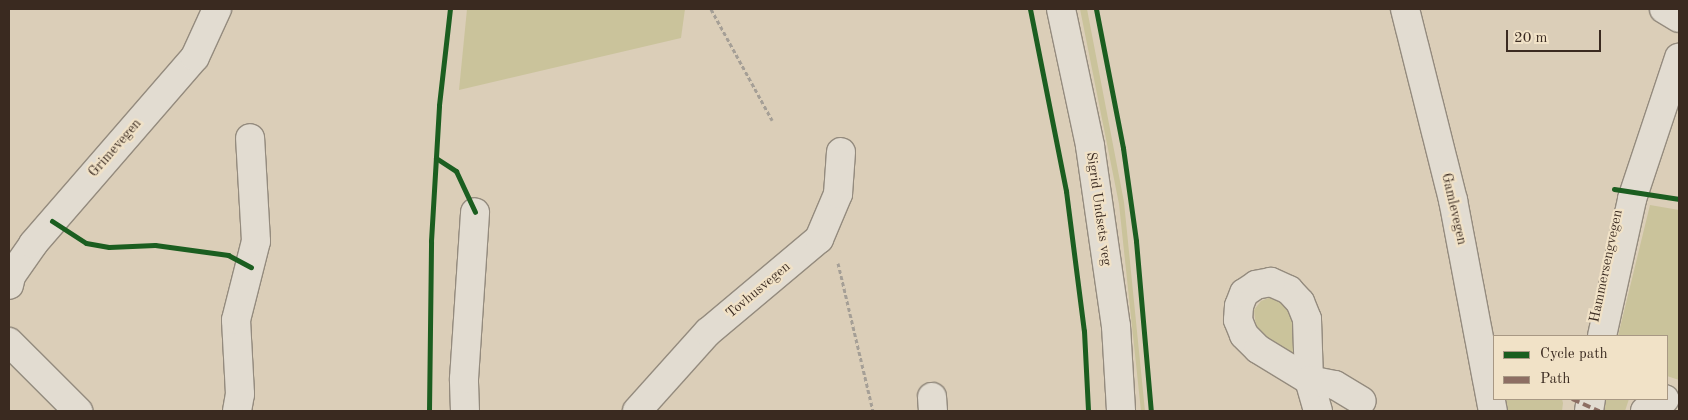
<!DOCTYPE html>
<style>
body{margin:0}
#map{position:relative;width:1688px;height:420px;overflow:hidden;background:#dbceb8;font-family:"Old Standard TT",serif}
div>[style]{position:absolute}
.green>*{inset:0;background:#cac39b}
.path>*{height:3px;margin-top:-1.5px;transform-origin:0;background:repeating-linear-gradient(90deg,#a59f96 0 4px,transparent 0 6.5px)}
.roads{filter:drop-shadow(1px 0 #948b7e) drop-shadow(-1px 0 #948b7e) drop-shadow(0 1px #948b7e) drop-shadow(0 -1px #948b7e)}
.minor>*{height:28px;margin:-14px;padding:0 14px;transform-origin:14px;border-radius:14px;background:#e2dcd1}
.quiet>*{height:4px;margin-top:-2px;transform-origin:0;background:repeating-linear-gradient(90deg,#8d6e63 0 8px,transparent 0 12px)}
.cycleway>*{height:5px;margin:-2.5px;padding:0 2.5px;transform-origin:2.5px;border-radius:2.5px;background:#1b5e20}
span{translate:-50% -50%;white-space:nowrap;text-align:center;line-height:1.15;-webkit-text-stroke:4.5px #f1e2c7;paint-order:stroke}
.street-label{font-size:14px;color:#3a2a20}
.frame{position:absolute;inset:0;border:10px solid #3a2a20;pointer-events:none}
.legend{position:absolute;left:1493px;top:335px;width:175px;height:65px;box-sizing:border-box;background:#f1e2c7;border:1px solid #a89884;margin:0;padding:6px 9px;list-style:none;font-size:15px;color:#3a2a20}
.legend li{display:flex;align-items:center;gap:10px;height:25px}
.legend b{width:25px;border:1px solid #a89884}
.scale{position:absolute;left:1506px;top:30px;width:95px;height:22px;box-sizing:border-box;border:2px solid #3a2a20;border-top:0;padding-left:6px;font-size:15px;line-height:18px;white-space:nowrap;color:#3a2a20;-webkit-text-stroke:4px #f1e2c7;paint-order:stroke}
</style>
<div id="map">
<div class="green">
<div style="clip-path:polygon(467px 9px,685px 9px,681px 38px,459px 90px)"></div>
<div style="clip-path:polygon(1080px 9px,1087px 9px,1124px 202px,1145px 411px,1141px 411px,1119px 204px)"></div>
<div style="clip-path:polygon(1650px 205px,1679px 210px,1679px 380px,1667px 376px,1667px 336px,1618px 336px)"></div>
<div style="clip-path:polygon(1271px 297px,1278px 298px,1296px 316px,1296px 355px,1291px 355px,1259px 333px,1256px 327px,1254px 310px,1261px 301px)"></div>
<div style="clip-path:polygon(1499px 399px,1562px 399px,1563px 403px,1562px 411px,1502px 411px)"></div>
<div style="clip-path:polygon(1606px 399px,1629px 399px,1625px 411px,1604px 411px)"></div>
</div>
<div class="path">
<div style="left:711px;top:9px;width:127px;rotate:61.2deg"></div>
<div style="left:838px;top:263px;width:152px;rotate:76.7deg"></div>
</div>
<div class="roads">
<div class="minor">
<div style="left:1061px;top:9px;width:140px;rotate:78deg"></div>
<div style="left:1090px;top:146px;width:182px;rotate:81.8deg"></div>
<div style="left:1116px;top:326px;width:85px;rotate:86.6deg"></div>
<div style="left:1405px;top:9px;width:197px;rotate:75.9deg"></div>
<div style="left:1453px;top:200px;width:215px;rotate:79.3deg"></div>
<div style="left:1664px;top:9px;width:17px;rotate:31deg"></div>
<div style="left:9px;top:285px;width:9px;rotate:-77deg"></div>
<div style="left:11px;top:276px;width:39px;rotate:-55deg"></div>
<div style="left:33px;top:244px;width:247px;rotate:-49.1deg"></div>
<div style="left:195px;top:57px;width:53px;rotate:-65.4deg"></div>
<div style="left:1602px;top:336px;width:140px;rotate:-77.6deg"></div>
<div style="left:1632px;top:199px;width:149px;rotate:-71.6deg"></div>
<div style="left:9px;top:342px;width:98px;rotate:45deg"></div>
<div style="left:932px;top:397px;width:14px;rotate:86deg"></div>
<div style="left:237px;top:411px;width:17px;rotate:-80deg"></div>
<div style="left:240px;top:394px;width:74px;rotate:-93.1deg"></div>
<div style="left:236px;top:320px;width:81px;rotate:-75.8deg"></div>
<div style="left:256px;top:241px;width:103px;rotate:-93.3deg"></div>
<div style="left:465px;top:411px;width:32px;rotate:-92deg"></div>
<div style="left:464px;top:379px;width:167px;rotate:-86.2deg"></div>
<div style="left:637px;top:411px;width:106px;rotate:-48.1deg"></div>
<div style="left:708px;top:332px;width:145px;rotate:-40deg"></div>
<div style="left:819px;top:239px;width:49px;rotate:-67.1deg"></div>
<div style="left:838px;top:194px;width:42px;rotate:-85.9deg"></div>
<div style="left:1318px;top:411px;width:32px;rotate:-106deg"></div>
<div style="left:1309px;top:380px;width:61px;rotate:-91.9deg"></div>
<div style="left:1307px;top:319px;width:18px;rotate:-112deg"></div>
<div style="left:1300px;top:302px;width:16px;rotate:-133deg"></div>
<div style="left:1289px;top:290px;width:20px;rotate:-156deg"></div>
<div style="left:1271px;top:282px;width:15px;rotate:169deg"></div>
<div style="left:1256px;top:285px;width:14px;rotate:146deg"></div>
<div style="left:1244px;top:293px;width:14px;rotate:111deg"></div>
<div style="left:1239px;top:306px;width:14px;rotate:94deg"></div>
<div style="left:1238px;top:320px;width:16px;rotate:68deg"></div>
<div style="left:1244px;top:335px;width:20px;rotate:45deg"></div>
<div style="left:1258px;top:349px;width:60px;rotate:31.3deg"></div>
<div style="left:1309px;top:380px;width:26px;rotate:11deg"></div>
<div style="left:1335px;top:385px;width:31px;rotate:31deg"></div>
<div style="left:1589px;top:411px;width:12px;rotate:-81deg"></div>
<div style="left:1645px;top:411px;width:23px;rotate:-31deg"></div>
</div>
</div>
<div class="quiet">
<div style="left:1572px;top:399px;width:30px;rotate:24deg"></div>
</div>
<div class="cycleway">
<div style="left:1030px;top:9px;width:186px;rotate:78.8deg"></div>
<div style="left:1066px;top:191px;width:141px;rotate:82.7deg"></div>
<div style="left:1084px;top:331px;width:80px;rotate:87.1deg"></div>
<div style="left:1096px;top:9px;width:142px;rotate:79deg"></div>
<div style="left:1123px;top:148px;width:94px;rotate:82deg"></div>
<div style="left:1136px;top:241px;width:171px;rotate:85deg"></div>
<div style="left:436px;top:158px;width:24px;rotate:33deg"></div>
<div style="left:456px;top:171px;width:45px;rotate:65.1deg"></div>
<div style="left:1614px;top:189px;width:66px;rotate:8.7deg"></div>
<div style="left:52px;top:221px;width:40px;rotate:32.9deg"></div>
<div style="left:86px;top:243px;width:23px;rotate:10deg"></div>
<div style="left:109px;top:247px;width:46px;rotate:-2.5deg"></div>
<div style="left:155px;top:245px;width:74px;rotate:7.8deg"></div>
<div style="left:228px;top:255px;width:26px;rotate:28deg"></div>
<div style="left:429px;top:411px;width:170px;rotate:-89.3deg"></div>
<div style="left:431px;top:241px;width:136px;rotate:-86.6deg"></div>
<div style="left:439px;top:105px;width:97px;rotate:-83.5deg"></div>
</div>
<div class="street-label">
<span style="left:115px;top:148px;rotate:-49deg">Grimevegen</span>
<span style="left:1099px;top:209px;rotate:82deg">Sigrid Undsets veg</span>
<span style="left:1454px;top:209px;rotate:77deg">Gamlevegen</span>
<span style="left:1606px;top:266px;rotate:-78deg">Hammersengvegen</span>
<span style="left:758px;top:290px;rotate:-40deg">Tovhusvegen</span>
</div>
<div class="frame"></div>
<ul class="legend">
<li><b style="height:6px;background:#1b5e20"></b>Cycle path</li>
<li><b style="height:6px;background:#8d6e63"></b>Path</li>
</ul>
<div class="scale">20 m</div>
</div>
